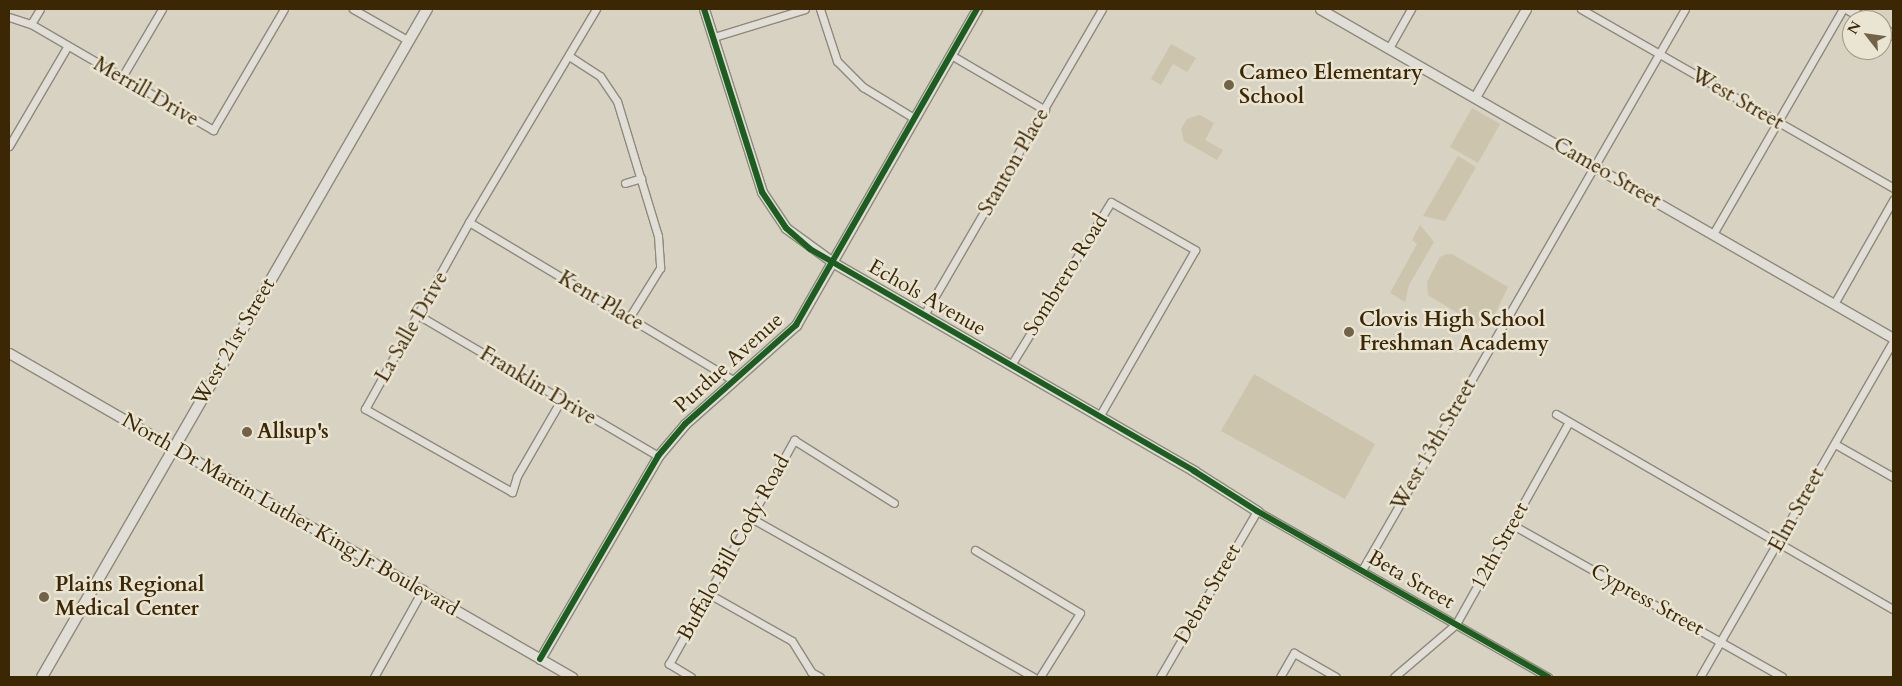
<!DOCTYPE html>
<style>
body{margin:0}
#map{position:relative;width:1902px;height:686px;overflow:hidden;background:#d7d2c1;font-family:Cardo,serif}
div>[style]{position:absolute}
.green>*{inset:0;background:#ccc4ac}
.roads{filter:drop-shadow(1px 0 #8f897c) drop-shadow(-1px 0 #8f897c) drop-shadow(0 1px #8f897c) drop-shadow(0 -1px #8f897c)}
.minor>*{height:7px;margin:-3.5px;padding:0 3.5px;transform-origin:3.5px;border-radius:3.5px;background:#e0ded6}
.tertiary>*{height:9px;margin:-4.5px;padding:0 4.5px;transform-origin:4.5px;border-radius:4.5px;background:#e0ded6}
.secondary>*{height:10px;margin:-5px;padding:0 5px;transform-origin:5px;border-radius:5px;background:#e0ded6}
.cycleway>*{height:6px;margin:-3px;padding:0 3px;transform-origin:3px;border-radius:3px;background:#1b5e20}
.dots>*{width:14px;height:14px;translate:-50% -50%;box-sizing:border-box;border:2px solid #eae4d2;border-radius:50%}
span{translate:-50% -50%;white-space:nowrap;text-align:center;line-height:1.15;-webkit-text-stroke:5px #eae4d2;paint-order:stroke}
.poi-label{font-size:21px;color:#3c2705;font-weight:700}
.left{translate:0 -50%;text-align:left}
.street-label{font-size:21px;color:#3c2705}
.frame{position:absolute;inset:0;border:10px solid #3c2705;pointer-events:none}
.north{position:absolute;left:1842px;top:10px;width:50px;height:50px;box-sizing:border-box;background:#eae4d2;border:1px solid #a49880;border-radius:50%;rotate:300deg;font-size:14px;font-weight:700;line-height:20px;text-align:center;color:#3c2705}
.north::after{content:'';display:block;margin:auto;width:18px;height:22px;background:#726347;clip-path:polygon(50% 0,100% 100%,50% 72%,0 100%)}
</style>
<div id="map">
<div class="green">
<div style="clip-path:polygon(1171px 44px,1196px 58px,1187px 72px,1173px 64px,1161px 85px,1151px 79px)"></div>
<div style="clip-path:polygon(1472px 108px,1500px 124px,1478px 163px,1450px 147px)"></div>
<div style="clip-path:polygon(1200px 115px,1214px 123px,1205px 140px,1223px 150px,1217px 160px,1184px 141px,1181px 129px,1187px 119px)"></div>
<div style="clip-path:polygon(1458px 156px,1476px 167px,1445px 221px,1423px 216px)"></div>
<div style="clip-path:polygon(1420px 225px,1434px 242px,1409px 285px,1405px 302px,1390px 293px,1417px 244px,1412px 240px)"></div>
<div style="clip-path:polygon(1447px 254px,1452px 254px,1508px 287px,1489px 326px,1481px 327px,1428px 295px,1427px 282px,1440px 257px)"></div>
<div style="clip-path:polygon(1254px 374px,1375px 444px,1345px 499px,1221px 431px)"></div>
</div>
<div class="roads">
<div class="minor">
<div style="left:353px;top:9px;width:64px;rotate:29.7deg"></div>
<div style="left:820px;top:9px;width:55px;rotate:71.9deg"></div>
<div style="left:837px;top:61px;width:37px;rotate:45deg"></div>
<div style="left:863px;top:87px;width:60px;rotate:31.3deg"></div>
<div style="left:1581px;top:9px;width:360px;rotate:29.8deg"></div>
<div style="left:9px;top:17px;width:23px;rotate:18deg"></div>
<div style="left:31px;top:24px;width:211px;rotate:30.2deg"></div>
<div style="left:213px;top:130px;width:140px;rotate:-59.6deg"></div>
<div style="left:31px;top:24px;width:17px;rotate:-59deg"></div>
<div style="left:714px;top:37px;width:95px;rotate:-17.1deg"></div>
<div style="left:1389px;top:48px;width:45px;rotate:-60.6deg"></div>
<div style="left:951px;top:55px;width:109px;rotate:30.3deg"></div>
<div style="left:569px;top:56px;width:37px;rotate:33deg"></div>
<div style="left:600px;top:76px;width:30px;rotate:56deg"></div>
<div style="left:617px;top:101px;width:141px;rotate:73.1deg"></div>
<div style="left:658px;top:236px;width:32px;rotate:86deg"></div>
<div style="left:660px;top:268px;width:59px;rotate:121.8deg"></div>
<div style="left:122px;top:77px;width:79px;rotate:-59.5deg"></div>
<div style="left:9px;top:146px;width:115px;rotate:-59.6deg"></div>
<div style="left:625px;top:183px;width:17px;rotate:-17deg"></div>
<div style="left:469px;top:222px;width:308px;rotate:30.9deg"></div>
<div style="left:1713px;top:234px;width:260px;rotate:-60deg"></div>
<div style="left:1834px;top:304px;width:120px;rotate:-60.4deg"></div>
<div style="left:418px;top:315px;width:278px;rotate:30.4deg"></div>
<div style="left:924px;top:315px;width:354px;rotate:-59.8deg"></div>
<div style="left:1011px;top:365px;width:191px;rotate:-58.5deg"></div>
<div style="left:1111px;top:202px;width:97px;rotate:29.7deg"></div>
<div style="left:1195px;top:250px;width:193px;rotate:119.9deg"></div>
<div style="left:561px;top:400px;width:88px;rotate:120.1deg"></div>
<div style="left:517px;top:476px;width:17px;rotate:107deg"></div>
<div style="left:512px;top:492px;width:169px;rotate:-150.5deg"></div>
<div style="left:365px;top:409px;width:214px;rotate:-60.9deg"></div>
<div style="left:469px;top:222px;width:248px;rotate:-59.2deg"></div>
<div style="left:1556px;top:414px;width:389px;rotate:30.1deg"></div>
<div style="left:1835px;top:444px;width:67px;rotate:29.6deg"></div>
<div style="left:751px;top:518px;width:324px;rotate:29.4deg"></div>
<div style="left:1511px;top:524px;width:311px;rotate:29.4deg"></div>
<div style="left:975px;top:550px;width:122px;rotate:31deg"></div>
<div style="left:1080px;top:613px;width:75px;rotate:122deg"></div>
<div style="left:1362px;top:570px;width:647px;rotate:-60.07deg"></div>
<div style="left:709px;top:594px;width:95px;rotate:29.5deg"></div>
<div style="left:792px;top:641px;width:36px;rotate:58deg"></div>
<div style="left:811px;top:672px;width:10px;rotate:29deg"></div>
<div style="left:374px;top:677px;width:101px;rotate:-60.9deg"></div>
<div style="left:691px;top:677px;width:26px;rotate:-149deg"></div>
<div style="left:669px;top:664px;width:257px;rotate:-60.8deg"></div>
<div style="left:794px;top:440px;width:118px;rotate:32.2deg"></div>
<div style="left:1160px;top:677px;width:192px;rotate:-59.7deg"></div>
<div style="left:1257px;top:511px;width:335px;rotate:29.7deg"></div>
<div style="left:1280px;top:677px;width:28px;rotate:-60deg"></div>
<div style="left:1294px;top:653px;width:48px;rotate:29.7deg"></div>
<div style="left:1394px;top:677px;width:82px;rotate:-40.5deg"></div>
<div style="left:1456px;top:624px;width:231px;rotate:-60.8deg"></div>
<div style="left:1700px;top:677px;width:387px;rotate:-60.1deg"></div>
</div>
<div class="tertiary">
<div style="left:704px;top:9px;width:192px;rotate:72.4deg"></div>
<div style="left:762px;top:192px;width:43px;rotate:56.3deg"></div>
<div style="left:786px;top:228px;width:59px;rotate:36.1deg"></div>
<div style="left:834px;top:263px;width:416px;rotate:30deg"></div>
<div style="left:1194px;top:471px;width:75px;rotate:32.4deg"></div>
<div style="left:1320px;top:9px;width:661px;rotate:29.86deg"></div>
<div style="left:1848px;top:9px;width:22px;rotate:30deg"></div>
<div style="left:1882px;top:28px;width:13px;rotate:32deg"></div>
<div style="left:1475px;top:97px;width:102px;rotate:-59.9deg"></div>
<div style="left:9px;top:353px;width:650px;rotate:29.92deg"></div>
<div style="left:540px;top:659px;width:235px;rotate:-59.8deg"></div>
<div style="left:658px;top:456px;width:42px;rotate:-49.8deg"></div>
<div style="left:685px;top:424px;width:149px;rotate:-41.7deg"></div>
<div style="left:796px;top:325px;width:364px;rotate:-60.2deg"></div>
</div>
<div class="secondary">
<div style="left:42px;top:677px;width:771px;rotate:-60.04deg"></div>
</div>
</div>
<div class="cycleway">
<div style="left:704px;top:9px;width:192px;rotate:72.4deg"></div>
<div style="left:762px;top:192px;width:43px;rotate:56.3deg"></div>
<div style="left:786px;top:228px;width:32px;rotate:41deg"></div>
<div style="left:810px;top:249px;width:444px;rotate:30deg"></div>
<div style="left:1194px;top:471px;width:75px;rotate:32.4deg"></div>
<div style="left:1257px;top:511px;width:335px;rotate:29.7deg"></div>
<div style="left:540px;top:659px;width:235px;rotate:-59.8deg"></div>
<div style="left:658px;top:456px;width:42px;rotate:-49.8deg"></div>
<div style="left:685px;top:424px;width:149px;rotate:-41.7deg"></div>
<div style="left:796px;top:325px;width:364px;rotate:-60.2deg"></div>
</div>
<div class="dots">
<div style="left:1229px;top:85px;background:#726347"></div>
<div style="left:1349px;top:332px;background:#726347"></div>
<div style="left:247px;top:432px;background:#726347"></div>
<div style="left:44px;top:597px;background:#726347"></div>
</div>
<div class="poi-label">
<span class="left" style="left:1239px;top:85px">Cameo Elementary<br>School</span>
<span class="left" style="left:1359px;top:332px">Clovis High School<br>Freshman Academy</span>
<span class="left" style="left:257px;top:432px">Allsup's</span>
<span class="left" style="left:55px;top:597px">Plains Regional<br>Medical Center</span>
</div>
<div class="street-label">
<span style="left:146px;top:92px;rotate:30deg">Merrill Drive</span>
<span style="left:1737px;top:99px;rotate:30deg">West Street</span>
<span style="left:1014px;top:162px;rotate:-60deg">Stanton Place</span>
<span style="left:1607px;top:173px;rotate:30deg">Cameo Street</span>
<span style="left:1066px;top:275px;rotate:-58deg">Sombrero Road</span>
<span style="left:927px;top:298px;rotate:30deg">Echols Avenue</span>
<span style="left:601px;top:301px;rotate:31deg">Kent Place</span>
<span style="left:412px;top:327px;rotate:-60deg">La Salle Drive</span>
<span style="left:234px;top:342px;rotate:-60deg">West 21st Street</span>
<span style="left:729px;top:363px;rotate:-42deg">Purdue Avenue</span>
<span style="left:538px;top:386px;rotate:31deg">Franklin Drive</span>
<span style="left:1434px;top:445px;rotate:-60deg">West 13th Street</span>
<span style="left:1797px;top:510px;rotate:-61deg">Elm Street</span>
<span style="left:290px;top:515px;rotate:30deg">North Dr Martin Luther King Jr Boulevard</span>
<span style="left:1500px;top:546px;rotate:-61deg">12th Street</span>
<span style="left:734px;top:548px;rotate:-61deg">Buffalo Bill Cody Road</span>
<span style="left:1411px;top:580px;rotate:30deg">Beta Street</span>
<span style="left:1208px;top:594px;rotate:-60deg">Debra Street</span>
<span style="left:1647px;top:600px;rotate:29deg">Cypress Street</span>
</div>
<div class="frame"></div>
<div class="north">N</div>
</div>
